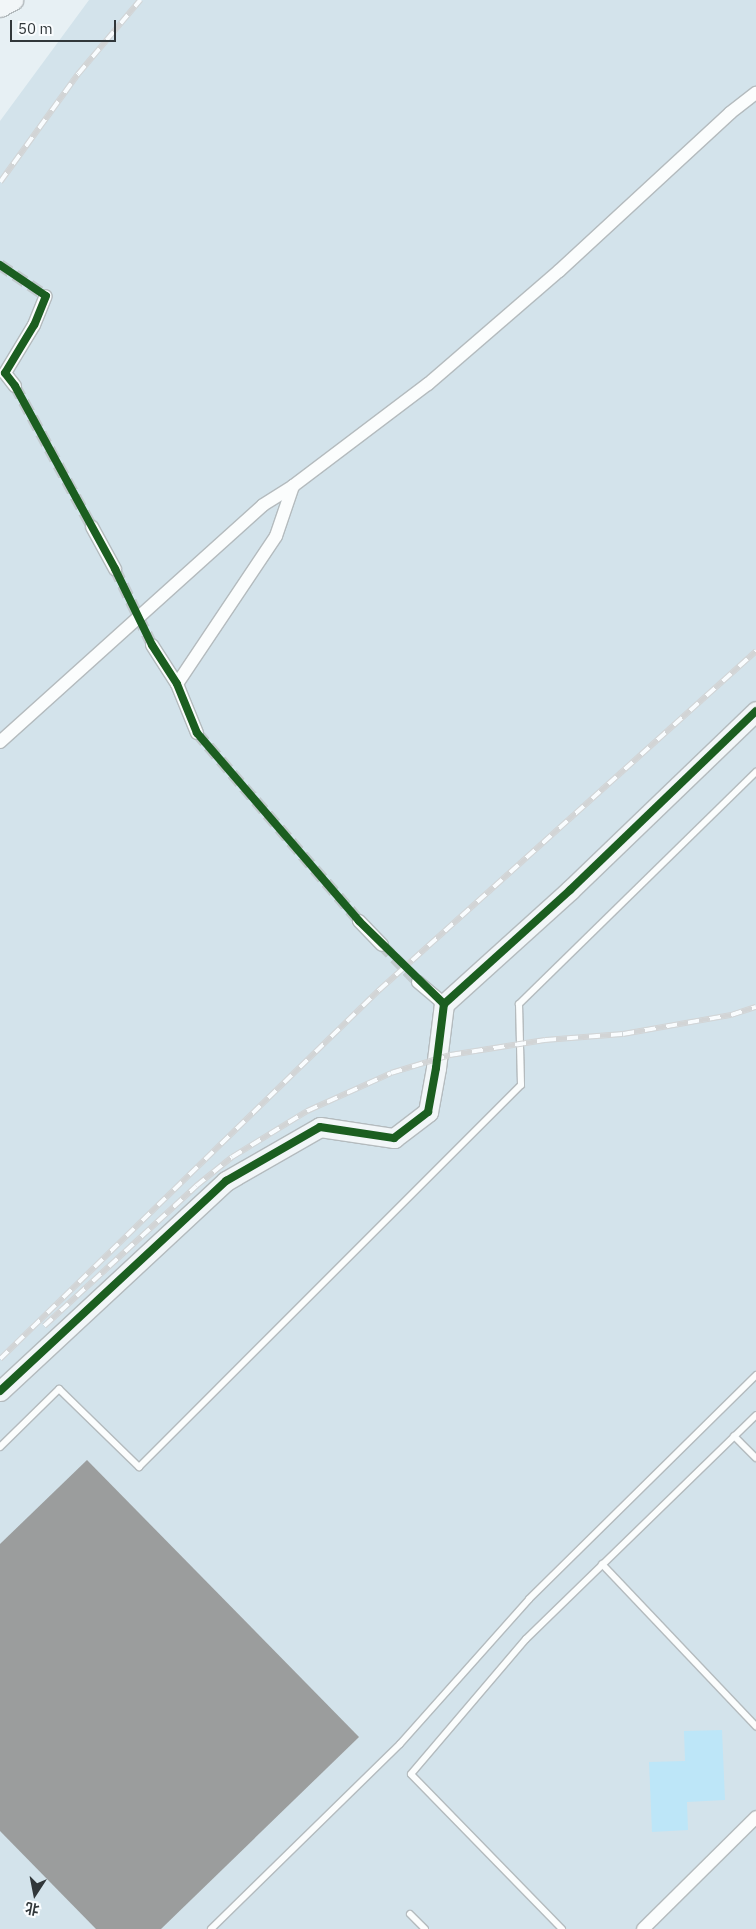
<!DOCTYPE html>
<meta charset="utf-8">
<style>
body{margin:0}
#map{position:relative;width:756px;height:1929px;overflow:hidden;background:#e7f0f4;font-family:"IBM Plex Sans","Noto Sans SC",sans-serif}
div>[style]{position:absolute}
.built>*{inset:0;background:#d3e3eb}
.green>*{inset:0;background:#bde6f8}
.building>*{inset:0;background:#9b9d9d}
.street-tunnel>*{height:12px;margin-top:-6px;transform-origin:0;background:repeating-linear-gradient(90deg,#c3cbcf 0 12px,transparent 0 18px)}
.roads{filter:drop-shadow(1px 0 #b4bbbe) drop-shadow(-1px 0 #b4bbbe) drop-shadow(0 1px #b4bbbe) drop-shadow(0 -1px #b4bbbe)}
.lane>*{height:6px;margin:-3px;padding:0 3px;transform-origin:3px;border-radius:3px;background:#fbfdfd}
.street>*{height:12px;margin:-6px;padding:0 6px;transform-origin:6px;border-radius:6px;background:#fbfdfd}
.secondary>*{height:19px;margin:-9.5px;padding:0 9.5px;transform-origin:9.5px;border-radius:9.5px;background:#f2f6f8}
.rail>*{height:5.5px;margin-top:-2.75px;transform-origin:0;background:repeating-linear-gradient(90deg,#f9fcfe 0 11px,#d2d4d5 0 22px);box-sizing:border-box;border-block:1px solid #d2d4d5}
.cycleway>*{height:8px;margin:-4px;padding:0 4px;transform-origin:4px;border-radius:4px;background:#1b5e20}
span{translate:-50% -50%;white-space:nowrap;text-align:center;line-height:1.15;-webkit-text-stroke:5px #f9fcfe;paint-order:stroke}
.north{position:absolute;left:10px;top:1869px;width:50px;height:50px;-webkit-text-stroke:4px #f9fcfe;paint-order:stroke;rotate:191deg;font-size:14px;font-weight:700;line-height:20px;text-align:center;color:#31373a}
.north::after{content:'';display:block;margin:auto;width:18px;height:22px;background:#31373a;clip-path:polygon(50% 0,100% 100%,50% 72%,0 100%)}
.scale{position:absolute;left:10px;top:20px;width:106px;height:22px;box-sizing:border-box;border:2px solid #31373a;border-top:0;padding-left:6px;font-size:15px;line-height:18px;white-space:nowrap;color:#31373a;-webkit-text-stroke:4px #f9fcfe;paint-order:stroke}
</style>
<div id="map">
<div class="built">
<div style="clip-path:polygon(89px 0,756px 0,756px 1929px,0 1929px,0 121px)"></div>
</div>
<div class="green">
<div style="clip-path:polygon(722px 1730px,725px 1800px,687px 1802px,688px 1830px,652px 1832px,649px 1762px,685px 1761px,684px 1731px)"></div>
</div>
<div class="building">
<div style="clip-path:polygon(87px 1460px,359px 1737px,161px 1929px,96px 1929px,0 1831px,0 1544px)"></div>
</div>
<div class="street-tunnel">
<div style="left:0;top:265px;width:55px;rotate:34deg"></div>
<div style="left:15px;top:386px;width:161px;rotate:61.4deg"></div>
<div style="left:115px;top:569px;width:85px;rotate:64deg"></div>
<div style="left:197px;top:733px;width:248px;rotate:49.2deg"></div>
<div style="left:382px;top:945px;width:52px;rotate:45.8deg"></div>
</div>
<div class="roads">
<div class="lane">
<div style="left:734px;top:1436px;width:31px;rotate:45deg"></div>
<div style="left:0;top:1447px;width:83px;rotate:-44.5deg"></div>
<div style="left:59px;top:1389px;width:112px;rotate:44.3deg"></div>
<div style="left:139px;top:1467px;width:540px;rotate:-45deg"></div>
<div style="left:521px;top:1085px;width:81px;rotate:-91.4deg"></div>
<div style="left:519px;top:1004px;width:332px;rotate:-44.4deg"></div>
<div style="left:602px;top:1564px;width:224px;rotate:46.5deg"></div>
<div style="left:410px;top:1914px;width:21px;rotate:45deg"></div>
<div style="left:211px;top:1929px;width:264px;rotate:-44.4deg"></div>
<div style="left:400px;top:1744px;width:194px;rotate:-48.3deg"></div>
<div style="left:529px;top:1599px;width:319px;rotate:-44.6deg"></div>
<div style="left:562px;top:1929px;width:216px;rotate:-134.3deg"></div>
<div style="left:411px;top:1774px;width:177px;rotate:-49.6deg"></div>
<div style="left:526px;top:1639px;width:321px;rotate:-44.2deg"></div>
</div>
<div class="street">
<div style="left:15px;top:386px;width:16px;rotate:-128deg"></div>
<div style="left:5px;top:373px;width:56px;rotate:-58.9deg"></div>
<div style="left:34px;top:325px;width:31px;rotate:-68deg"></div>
<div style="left:92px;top:527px;width:48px;rotate:61.3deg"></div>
<div style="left:152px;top:645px;width:46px;rotate:57.3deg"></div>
<div style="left:177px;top:684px;width:53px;rotate:67.8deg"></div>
<div style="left:177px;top:684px;width:178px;rotate:-56.2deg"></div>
<div style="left:276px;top:536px;width:53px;rotate:-71.2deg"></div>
<div style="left:293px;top:486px;width:169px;rotate:-37.1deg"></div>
<div style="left:428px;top:384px;width:173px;rotate:-40.8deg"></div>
<div style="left:559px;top:271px;width:233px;rotate:-42.7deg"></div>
<div style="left:730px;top:113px;width:33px;rotate:-38deg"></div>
<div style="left:0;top:742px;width:354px;rotate:-42deg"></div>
<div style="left:263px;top:505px;width:36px;rotate:-32deg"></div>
<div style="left:359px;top:921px;width:33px;rotate:46deg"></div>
<div style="left:418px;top:982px;width:34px;rotate:40deg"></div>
<div style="left:643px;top:1929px;width:159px;rotate:-44.7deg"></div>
</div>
<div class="secondary">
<div style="left:0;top:7px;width:15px;rotate:-28deg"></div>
<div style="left:0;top:1391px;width:309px;rotate:-42.9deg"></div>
<div style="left:226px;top:1181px;width:108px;rotate:-29.9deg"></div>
<div style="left:320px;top:1127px;width:75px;rotate:8.5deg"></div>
<div style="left:394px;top:1138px;width:43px;rotate:-37.4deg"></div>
<div style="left:428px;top:1112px;width:45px;rotate:-79.7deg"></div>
<div style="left:436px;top:1068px;width:64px;rotate:-82.9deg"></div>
<div style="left:444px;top:1004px;width:170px;rotate:-42.1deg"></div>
<div style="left:570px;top:890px;width:258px;rotate:-43.9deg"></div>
</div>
</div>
<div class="rail">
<div style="left:0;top:182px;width:133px;rotate:-54.2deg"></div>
<div style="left:78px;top:74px;width:97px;rotate:-50deg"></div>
<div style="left:44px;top:1326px;width:207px;rotate:-42.6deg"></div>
<div style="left:196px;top:1186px;width:46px;rotate:-38.9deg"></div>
<div style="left:232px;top:1157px;width:88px;rotate:-31.5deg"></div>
<div style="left:307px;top:1111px;width:92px;rotate:-24.3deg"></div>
<div style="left:391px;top:1073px;width:62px;rotate:-17deg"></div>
<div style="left:450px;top:1055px;width:96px;rotate:-9deg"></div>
<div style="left:545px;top:1040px;width:78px;rotate:-4.4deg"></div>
<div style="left:623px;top:1034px;width:110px;rotate:-10deg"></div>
<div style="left:731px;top:1015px;width:26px;rotate:-18deg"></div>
<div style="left:0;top:1359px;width:529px;rotate:-44.23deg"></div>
<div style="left:379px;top:990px;width:507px;rotate:-41.96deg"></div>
</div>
<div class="cycleway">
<div style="left:0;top:265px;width:55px;rotate:34deg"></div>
<div style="left:46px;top:296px;width:31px;rotate:112deg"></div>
<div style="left:34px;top:325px;width:56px;rotate:121.1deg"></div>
<div style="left:5px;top:373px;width:16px;rotate:52deg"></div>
<div style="left:15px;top:386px;width:209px;rotate:61.3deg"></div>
<div style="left:115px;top:569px;width:85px;rotate:64deg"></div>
<div style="left:152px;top:645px;width:46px;rotate:57.3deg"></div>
<div style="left:177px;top:684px;width:53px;rotate:67.8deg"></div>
<div style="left:197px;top:733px;width:248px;rotate:49.2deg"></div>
<div style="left:359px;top:921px;width:119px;rotate:44.3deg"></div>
<div style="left:0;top:1391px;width:309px;rotate:-42.9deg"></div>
<div style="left:226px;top:1181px;width:108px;rotate:-29.9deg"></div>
<div style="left:320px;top:1127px;width:75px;rotate:8.5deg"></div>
<div style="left:394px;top:1138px;width:43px;rotate:-37.4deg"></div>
<div style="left:428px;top:1112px;width:45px;rotate:-79.7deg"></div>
<div style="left:436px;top:1068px;width:64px;rotate:-82.9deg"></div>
<div style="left:444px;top:1004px;width:170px;rotate:-42.1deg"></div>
<div style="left:570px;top:890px;width:258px;rotate:-43.9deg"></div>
</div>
<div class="north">北</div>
<div class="scale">50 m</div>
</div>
